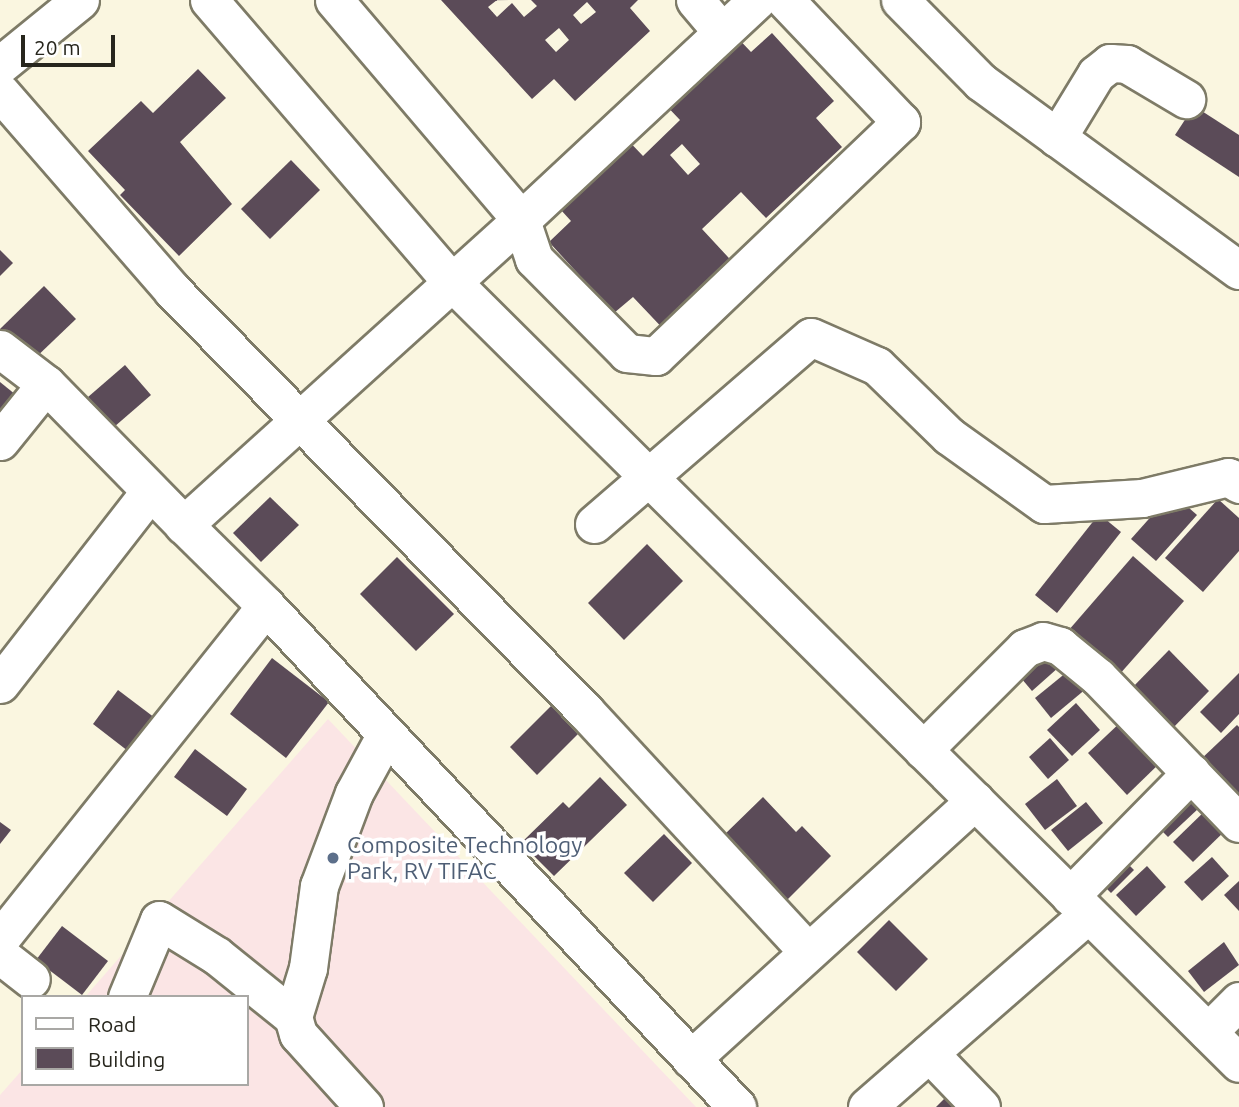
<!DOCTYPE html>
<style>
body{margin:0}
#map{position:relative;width:1239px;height:1107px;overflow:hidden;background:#faf6e0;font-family:Ubuntu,sans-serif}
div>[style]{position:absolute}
.industrial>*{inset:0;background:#fbe5e5}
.building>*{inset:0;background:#5b4b58}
.roads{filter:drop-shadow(2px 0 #7e7b67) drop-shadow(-2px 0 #7e7b67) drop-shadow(0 2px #7e7b67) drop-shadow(0 -2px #7e7b67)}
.minor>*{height:37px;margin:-18.5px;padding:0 18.5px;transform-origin:18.5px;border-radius:18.5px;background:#fff}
.dots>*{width:19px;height:19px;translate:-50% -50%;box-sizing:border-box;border:4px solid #fff;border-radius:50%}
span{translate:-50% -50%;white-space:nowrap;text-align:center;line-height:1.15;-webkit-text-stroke:7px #fff;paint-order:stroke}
.service-label{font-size:23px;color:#4e5e75}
.left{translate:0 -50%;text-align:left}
.legend{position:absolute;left:21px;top:995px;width:228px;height:91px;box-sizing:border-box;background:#fff;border:2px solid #a9a8a5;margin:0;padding:9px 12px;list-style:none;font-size:21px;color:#27261d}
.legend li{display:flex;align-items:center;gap:14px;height:35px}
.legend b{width:35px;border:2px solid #a9a8a5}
.scale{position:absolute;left:21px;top:35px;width:94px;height:32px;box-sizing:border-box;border:4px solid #27261d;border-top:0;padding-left:9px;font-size:21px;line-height:24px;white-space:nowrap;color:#27261d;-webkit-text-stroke:5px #fff;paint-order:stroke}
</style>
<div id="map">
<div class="industrial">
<div style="clip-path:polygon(328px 719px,696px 1107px,0 1107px,0 1095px,23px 1069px,23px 1084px,247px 1084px,247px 997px,85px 997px)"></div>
</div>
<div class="building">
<div style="clip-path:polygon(evenodd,441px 0,497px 0,488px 7px,497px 17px,512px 3px,524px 17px,537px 6px,531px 0,638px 0,630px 8px,650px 31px,575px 101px,554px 79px,532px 99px,441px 0,587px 2px,596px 12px,581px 24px,573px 15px,587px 2px,441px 0,559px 28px,569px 40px,556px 52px,545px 40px,559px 28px)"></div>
<div style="clip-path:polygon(evenodd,731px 31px,751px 52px,772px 33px,834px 101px,816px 118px,842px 147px,766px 218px,741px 192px,702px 229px,740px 270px,670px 336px,633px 297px,614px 313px,549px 242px,571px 221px,550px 198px,621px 133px,643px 156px,680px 120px,659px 98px,731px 31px,682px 144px,700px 164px,688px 175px,670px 155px,682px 144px)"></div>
<div style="clip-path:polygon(198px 69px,226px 98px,180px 142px,232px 204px,179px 256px,120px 195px,125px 190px,88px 151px,141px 101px,153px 113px)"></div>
<div style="clip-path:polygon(1194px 106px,1239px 135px,1239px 177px,1175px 135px)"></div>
<div style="clip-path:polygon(291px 160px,320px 190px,270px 239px,241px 209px)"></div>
<div style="clip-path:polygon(0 250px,13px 263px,0 276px)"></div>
<div style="clip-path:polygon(44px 286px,76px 319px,30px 363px,0 329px)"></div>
<div style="clip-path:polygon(125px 365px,151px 395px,114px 427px,88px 397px)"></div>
<div style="clip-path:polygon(0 382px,16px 395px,0 416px)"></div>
<div style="clip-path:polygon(1172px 493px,1197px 515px,1156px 561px,1131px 539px)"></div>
<div style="clip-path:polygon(270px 497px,299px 525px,261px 562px,233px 533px)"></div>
<div style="clip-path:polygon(1218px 499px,1239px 518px,1239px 551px,1203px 592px,1165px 558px)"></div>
<div style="clip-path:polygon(1099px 514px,1121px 532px,1057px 613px,1035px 595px)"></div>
<div style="clip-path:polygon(647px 544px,683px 581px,624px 640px,588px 603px)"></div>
<div style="clip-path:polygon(1133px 556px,1184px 601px,1119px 675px,1068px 631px)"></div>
<div style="clip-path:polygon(397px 557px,454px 614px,416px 651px,360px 594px)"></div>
<div style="clip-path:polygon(1057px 647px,1068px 659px,1032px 691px,1021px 678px)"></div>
<div style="clip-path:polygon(1169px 650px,1209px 691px,1170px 731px,1130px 690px)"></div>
<div style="clip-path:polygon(272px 658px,329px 702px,286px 758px,230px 714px)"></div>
<div style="clip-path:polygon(1078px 663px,1093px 683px,1051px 718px,1035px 698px)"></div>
<div style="clip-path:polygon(1239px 673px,1239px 714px,1221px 733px,1200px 712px)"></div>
<div style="clip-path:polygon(118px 690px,163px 724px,137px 758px,93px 724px)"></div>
<div style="clip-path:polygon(1076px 703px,1100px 730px,1072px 756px,1047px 730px)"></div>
<div style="clip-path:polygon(551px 706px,578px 734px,537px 775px,510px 747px)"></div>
<div style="clip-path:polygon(1124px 719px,1163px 760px,1127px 795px,1088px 753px)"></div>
<div style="clip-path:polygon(1237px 725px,1239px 727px,1239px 804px,1199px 761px)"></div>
<div style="clip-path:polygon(1050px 738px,1069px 760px,1048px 779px,1029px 757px)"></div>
<div style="clip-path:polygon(195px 749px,247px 789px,227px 816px,174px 777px)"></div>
<div style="clip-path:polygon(600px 777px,627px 805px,554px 876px,521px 843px,563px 802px,569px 808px)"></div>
<div style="clip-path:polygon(1057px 779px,1077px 806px,1045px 830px,1025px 804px)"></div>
<div style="clip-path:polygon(1185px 793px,1199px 808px,1168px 837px,1154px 823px)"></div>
<div style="clip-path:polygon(763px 797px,796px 832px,802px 826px,831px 856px,786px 901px,723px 836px)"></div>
<div style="clip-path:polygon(1086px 802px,1103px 823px,1068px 851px,1051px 830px)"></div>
<div style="clip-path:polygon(1210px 806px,1230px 826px,1193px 862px,1173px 842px)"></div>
<div style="clip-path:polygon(0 822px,11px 830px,0 844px)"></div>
<div style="clip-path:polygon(664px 834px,692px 863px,653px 902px,624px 873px)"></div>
<div style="clip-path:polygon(1119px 855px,1134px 870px,1111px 893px,1096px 878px)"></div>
<div style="clip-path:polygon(1212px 857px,1229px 876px,1202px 901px,1184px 882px)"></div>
<div style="clip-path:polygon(1147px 866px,1166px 887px,1136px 916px,1116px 895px)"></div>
<div style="clip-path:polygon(1239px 881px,1239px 911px,1224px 895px)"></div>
<div style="clip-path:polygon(889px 920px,928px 959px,896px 991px,857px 952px)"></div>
<div style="clip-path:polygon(62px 926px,108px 961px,82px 995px,36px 960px)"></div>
<div style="clip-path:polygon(1224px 942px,1239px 965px,1204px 992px,1188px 971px)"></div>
<div style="clip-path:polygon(953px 1090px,969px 1107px,936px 1107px)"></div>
</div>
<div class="roads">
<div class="minor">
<div style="left:209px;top:0;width:371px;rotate:49.3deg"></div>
<div style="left:451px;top:281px;width:1110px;rotate:44.78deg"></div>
<div style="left:334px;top:0;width:289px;rotate:49.6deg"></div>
<div style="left:521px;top:220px;width:455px;rotate:137.9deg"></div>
<div style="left:184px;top:525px;width:115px;rotate:44.6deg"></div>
<div style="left:266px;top:606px;width:688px;rotate:46.77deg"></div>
<div style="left:695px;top:0;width:42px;rotate:49.8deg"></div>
<div style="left:757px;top:0;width:323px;rotate:137deg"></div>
<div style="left:521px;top:220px;width:41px;rotate:71.6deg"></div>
<div style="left:534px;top:259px;width:132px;rotate:45.3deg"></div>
<div style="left:627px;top:353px;width:29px;rotate:6deg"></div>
<div style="left:656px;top:356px;width:339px;rotate:-43.7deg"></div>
<div style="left:901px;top:122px;width:168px;rotate:-133.6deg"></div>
<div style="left:900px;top:0;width:115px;rotate:45.4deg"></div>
<div style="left:981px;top:82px;width:319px;rotate:36.1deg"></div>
<div style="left:0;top:65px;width:103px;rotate:-39.1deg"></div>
<div style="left:0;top:92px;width:262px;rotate:49deg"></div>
<div style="left:172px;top:290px;width:590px;rotate:45.55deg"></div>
<div style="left:585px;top:711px;width:328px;rotate:47.2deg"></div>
<div style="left:1057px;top:138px;width:75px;rotate:-58.6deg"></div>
<div style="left:1096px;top:74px;width:18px;rotate:-38deg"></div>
<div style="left:1110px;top:63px;width:17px;rotate:3deg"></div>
<div style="left:1127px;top:64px;width:69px;rotate:30.7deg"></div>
<div style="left:0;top:349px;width:58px;rotate:37.3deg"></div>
<div style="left:46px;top:384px;width:197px;rotate:45.6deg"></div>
<div style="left:0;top:441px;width:73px;rotate:-51.1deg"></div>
<div style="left:594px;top:524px;width:286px;rotate:-40.8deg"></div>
<div style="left:811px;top:337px;width:72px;rotate:23.7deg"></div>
<div style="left:877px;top:366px;width:100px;rotate:44.2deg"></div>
<div style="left:949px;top:436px;width:117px;rotate:35.6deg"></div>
<div style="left:1044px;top:504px;width:98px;rotate:-3.5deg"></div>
<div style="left:1142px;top:498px;width:89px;rotate:-13.7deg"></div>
<div style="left:1228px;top:477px;width:13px;rotate:32deg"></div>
<div style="left:0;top:684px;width:244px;rotate:-52.1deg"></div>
<div style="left:923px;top:750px;width:144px;rotate:-45deg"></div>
<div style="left:1025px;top:648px;width:19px;rotate:-21deg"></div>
<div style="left:1043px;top:641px;width:18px;rotate:16deg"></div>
<div style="left:1060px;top:646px;width:49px;rotate:39.2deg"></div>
<div style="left:1098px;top:677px;width:203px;rotate:46deg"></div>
<div style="left:1070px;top:896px;width:173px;rotate:-45.5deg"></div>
<div style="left:0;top:939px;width:426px;rotate:-51.4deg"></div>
<div style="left:0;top:955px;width:39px;rotate:38deg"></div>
<div style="left:127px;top:997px;width:83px;rotate:-67.4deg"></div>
<div style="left:159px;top:920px;width:68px;rotate:31.8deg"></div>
<div style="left:217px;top:956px;width:97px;rotate:38.8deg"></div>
<div style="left:1208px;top:1032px;width:44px;rotate:-45deg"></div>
<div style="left:929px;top:1053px;width:75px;rotate:46.1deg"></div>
<div style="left:691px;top:1059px;width:384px;rotate:-42.3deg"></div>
<div style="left:364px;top:1107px;width:98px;rotate:-132.1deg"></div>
<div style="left:298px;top:1034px;width:18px;rotate:-106deg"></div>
<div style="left:293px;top:1017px;width:51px;rotate:-73deg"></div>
<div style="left:308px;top:968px;width:83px;rotate:-82.4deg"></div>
<div style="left:319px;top:886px;width:99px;rotate:-69.4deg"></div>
<div style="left:354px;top:793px;width:67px;rotate:-61.5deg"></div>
<div style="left:867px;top:1107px;width:293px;rotate:-41.1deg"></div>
</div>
</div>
<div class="dots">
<div style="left:333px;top:858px;background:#5c6f8a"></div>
</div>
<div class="service-label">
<span class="left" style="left:347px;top:858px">Composite Technology<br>Park, RV TIFAC</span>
</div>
<ul class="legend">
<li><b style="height:9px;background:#fff"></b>Road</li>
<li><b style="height:19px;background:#5b4b58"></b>Building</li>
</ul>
<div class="scale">20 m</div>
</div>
